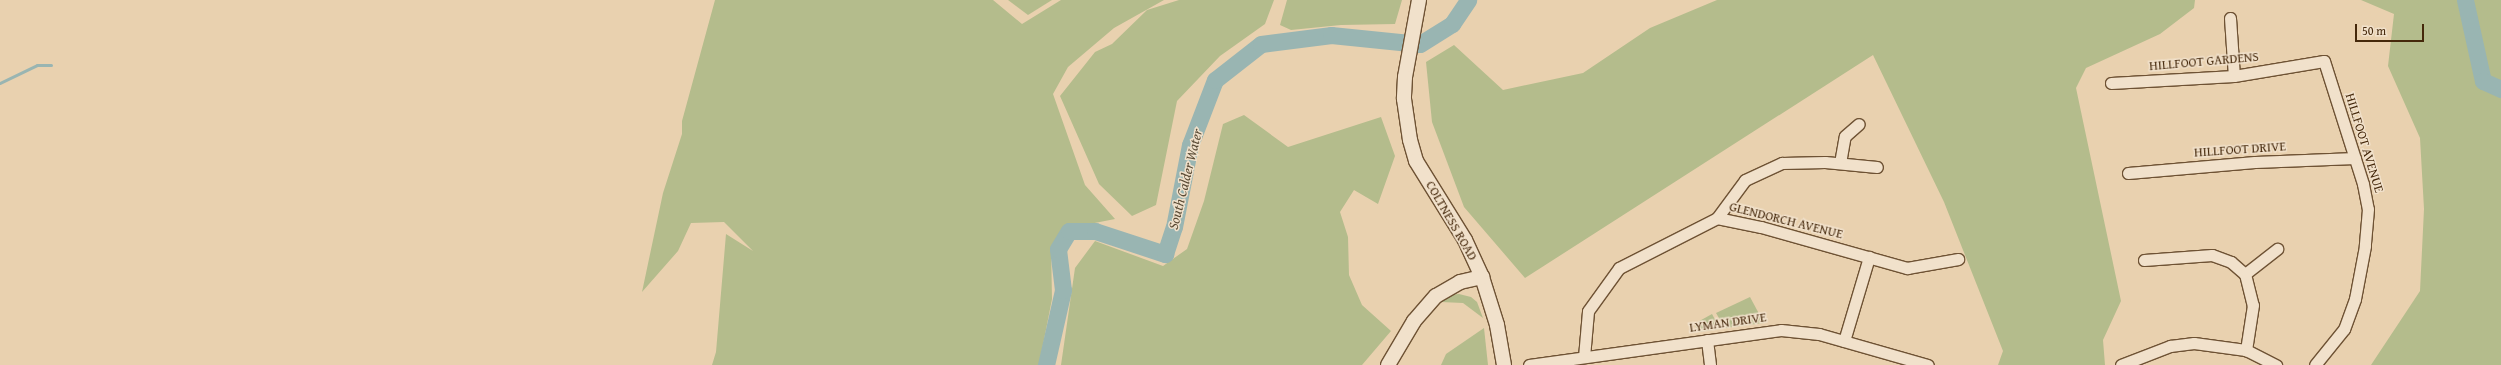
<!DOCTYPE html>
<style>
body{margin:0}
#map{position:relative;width:2501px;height:365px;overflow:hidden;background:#e9d1af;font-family:"Gentium Book Plus",serif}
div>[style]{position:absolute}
.green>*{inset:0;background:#b4bc8c}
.stream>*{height:3px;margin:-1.5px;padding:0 1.5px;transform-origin:1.5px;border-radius:1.5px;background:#99b5b2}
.river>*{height:17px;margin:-8.5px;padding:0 8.5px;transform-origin:8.5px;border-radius:8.5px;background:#99b5b2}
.roads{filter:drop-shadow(1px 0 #6e5234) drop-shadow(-1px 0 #6e5234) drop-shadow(0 1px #6e5234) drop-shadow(0 -1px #6e5234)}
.minor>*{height:11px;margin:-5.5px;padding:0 5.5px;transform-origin:5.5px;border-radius:5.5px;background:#f1e1cb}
.tertiary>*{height:14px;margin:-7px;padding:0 7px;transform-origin:7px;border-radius:7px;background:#f1e1cb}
span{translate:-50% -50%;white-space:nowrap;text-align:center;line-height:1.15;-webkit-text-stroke:3px #f1e1cb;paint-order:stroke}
.street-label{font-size:13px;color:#45280b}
.water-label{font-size:14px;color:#5a4b35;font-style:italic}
.scale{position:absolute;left:2355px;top:24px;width:69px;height:18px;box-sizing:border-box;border:2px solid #45280b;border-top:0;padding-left:5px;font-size:12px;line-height:14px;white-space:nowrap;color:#45280b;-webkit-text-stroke:3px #f1e1cb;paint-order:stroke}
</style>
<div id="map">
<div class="green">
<div style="clip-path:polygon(715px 0,993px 0,1022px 24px,1061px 0,1164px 0,1114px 28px,1068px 67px,1053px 94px,1085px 185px,1115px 219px,1064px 229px,1051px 246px,1052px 299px,1039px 365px,712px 365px,716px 352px,726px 234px,753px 251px,724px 222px,691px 223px,678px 251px,642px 292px,663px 193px,682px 134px,682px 121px)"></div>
<div style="clip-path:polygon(1008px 0,1052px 0,1028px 15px)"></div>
<div style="clip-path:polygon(1179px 0,1274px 0,1265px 24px,1220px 56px,1177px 101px,1156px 205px,1132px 216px,1099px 184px,1060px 96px,1095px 52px,1112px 44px,1147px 10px)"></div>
<div style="clip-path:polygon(1287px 0,1402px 0,1395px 24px,1341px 25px,1291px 30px,1280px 25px)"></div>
<div style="clip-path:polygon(1717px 0,2195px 0,2194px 8px,2160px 34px,2086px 68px,2076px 88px,2121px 301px,2103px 340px,2105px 365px,1998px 365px,2003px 351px,1944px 202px,1873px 55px,1525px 278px,1464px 207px,1432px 122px,1426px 62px,1454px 45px,1503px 90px,1583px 73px,1650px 28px)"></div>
<div style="clip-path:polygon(2361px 0,2501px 0,2501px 365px,2371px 365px,2420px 291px,2424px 209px,2420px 138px,2388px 66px,2394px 14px)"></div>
<div style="clip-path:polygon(1244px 115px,1288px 147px,1381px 117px,1395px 156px,1378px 204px,1354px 190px,1340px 212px,1348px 237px,1349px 275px,1362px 305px,1391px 331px,1362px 365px,1061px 365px,1075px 268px,1095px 241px,1163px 266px,1187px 249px,1204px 201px,1223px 124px)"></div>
<div style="clip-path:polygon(1459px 294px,1471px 297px,1477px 302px,1483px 318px,1463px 303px,1441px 302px,1449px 295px)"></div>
<div style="clip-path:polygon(1750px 297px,1764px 323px,1725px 328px,1716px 313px)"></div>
<div style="clip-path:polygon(1712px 314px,1720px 329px,1699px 332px,1694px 324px)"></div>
<div style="clip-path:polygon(1484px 328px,1488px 365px,1441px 365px,1446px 354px)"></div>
</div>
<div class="stream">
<div style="left:0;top:83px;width:41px;rotate:-25.9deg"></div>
<div style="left:37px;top:65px;width:14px"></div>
</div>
<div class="river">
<div style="left:2465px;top:0;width:83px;rotate:77.5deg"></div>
<div style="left:2483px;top:81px;width:20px;rotate:24deg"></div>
<div style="left:1046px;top:365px;width:77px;rotate:-77.2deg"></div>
<div style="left:1063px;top:290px;width:41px;rotate:-97deg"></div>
<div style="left:1058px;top:249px;width:21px;rotate:-59deg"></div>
<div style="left:1069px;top:231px;width:26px"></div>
<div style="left:1095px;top:231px;width:74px;rotate:18.2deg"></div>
<div style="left:1165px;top:254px;width:28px;rotate:-72deg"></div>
<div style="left:1174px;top:227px;width:84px;rotate:-79deg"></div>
<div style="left:1190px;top:145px;width:70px;rotate:-69deg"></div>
<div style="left:1215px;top:80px;width:58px;rotate:-38deg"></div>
<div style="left:1261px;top:44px;width:71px;rotate:-7.3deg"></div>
<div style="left:1331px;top:35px;width:89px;rotate:5.8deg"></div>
<div style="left:1420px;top:44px;width:38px;rotate:-32deg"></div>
<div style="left:1452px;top:24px;width:29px;rotate:-56deg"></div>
</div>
<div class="roads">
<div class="minor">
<div style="left:2230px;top:18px;width:58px;rotate:86.1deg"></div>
<div style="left:2111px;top:83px;width:123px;rotate:-3.3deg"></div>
<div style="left:2234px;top:76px;width:91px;rotate:-9.5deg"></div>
<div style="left:2324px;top:61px;width:129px;rotate:72.4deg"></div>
<div style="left:2363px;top:184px;width:25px;rotate:79deg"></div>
<div style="left:2368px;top:209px;width:37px;rotate:95deg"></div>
<div style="left:2365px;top:246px;width:54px;rotate:100.7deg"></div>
<div style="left:2355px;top:299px;width:32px;rotate:110deg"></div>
<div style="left:2344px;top:329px;width:46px;rotate:128.9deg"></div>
<div style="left:1840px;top:163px;width:27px;rotate:-80deg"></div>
<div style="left:1845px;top:136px;width:18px;rotate:-41deg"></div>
<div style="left:2128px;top:173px;width:127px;rotate:-5deg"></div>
<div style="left:2255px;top:162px;width:100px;rotate:-2.3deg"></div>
<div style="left:1717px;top:218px;width:47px;rotate:-53.6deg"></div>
<div style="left:1745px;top:180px;width:41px;rotate:-24.7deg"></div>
<div style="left:1782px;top:163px;width:43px;rotate:-1.3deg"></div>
<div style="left:1825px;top:162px;width:52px;rotate:5.5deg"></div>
<div style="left:2144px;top:260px;width:68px;rotate:-4.2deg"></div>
<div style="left:2212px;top:255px;width:20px;rotate:20deg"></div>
<div style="left:2231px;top:262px;width:18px;rotate:41deg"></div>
<div style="left:2245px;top:274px;width:32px;rotate:76deg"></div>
<div style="left:2253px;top:305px;width:46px;rotate:98.8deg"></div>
<div style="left:2245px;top:274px;width:41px;rotate:-38deg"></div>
<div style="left:1707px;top:340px;width:25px;rotate:83deg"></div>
<div style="left:1844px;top:341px;width:88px;rotate:-73.4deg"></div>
<div style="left:1584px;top:357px;width:46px;rotate:-85deg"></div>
<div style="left:1588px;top:311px;width:53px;rotate:-54.2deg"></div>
<div style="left:1619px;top:268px;width:110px;rotate:-27deg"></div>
<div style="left:1717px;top:218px;width:45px;rotate:11.6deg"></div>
<div style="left:1761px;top:227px;width:152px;rotate:15.7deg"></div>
<div style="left:1907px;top:268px;width:52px;rotate:-10deg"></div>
<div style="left:1529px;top:365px;width:254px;rotate:-7.9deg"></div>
<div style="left:1781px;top:330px;width:38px;rotate:6deg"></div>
<div style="left:1819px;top:334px;width:113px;rotate:15.9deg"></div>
<div style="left:2121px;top:365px;width:53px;rotate:-21.2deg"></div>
<div style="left:2170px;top:346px;width:24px;rotate:-7deg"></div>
<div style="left:2194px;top:343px;width:52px;rotate:7.7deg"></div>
<div style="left:2246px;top:350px;width:34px;rotate:27deg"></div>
</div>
<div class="tertiary">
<div style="left:1419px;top:0;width:78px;rotate:100.3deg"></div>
<div style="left:1405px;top:77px;width:22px;rotate:93deg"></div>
<div style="left:1404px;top:99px;width:41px;rotate:81.7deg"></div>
<div style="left:1410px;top:140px;width:22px;rotate:74deg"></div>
<div style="left:1416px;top:161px;width:93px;rotate:58.2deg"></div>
<div style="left:1465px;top:240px;width:41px;rotate:65.3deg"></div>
<div style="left:1482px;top:277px;width:50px;rotate:72.6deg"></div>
<div style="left:1497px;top:325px;width:41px;rotate:80.1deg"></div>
<div style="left:1388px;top:365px;width:51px;rotate:-59.4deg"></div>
<div style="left:1414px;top:321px;width:33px;rotate:-49deg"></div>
<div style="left:1436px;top:296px;width:28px;rotate:-30deg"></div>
<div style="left:1460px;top:282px;width:23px;rotate:-13deg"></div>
</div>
</div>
<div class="street-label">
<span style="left:2204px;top:62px;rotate:-5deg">HILLFOOT GARDENS</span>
<span style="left:2364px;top:143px;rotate:73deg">HILLFOOT AVENUE</span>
<span style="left:2240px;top:150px;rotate:-4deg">HILLFOOT DRIVE</span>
<span style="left:1451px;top:221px;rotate:60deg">COLTNESS ROAD</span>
<span style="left:1786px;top:221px;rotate:14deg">GLENDORCH AVENUE</span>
<span style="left:1728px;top:323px;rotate:-8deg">LYMAN DRIVE</span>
</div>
<div class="water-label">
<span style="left:1185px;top:179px;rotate:-76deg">South Calder Water</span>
</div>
<div class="scale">50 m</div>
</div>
